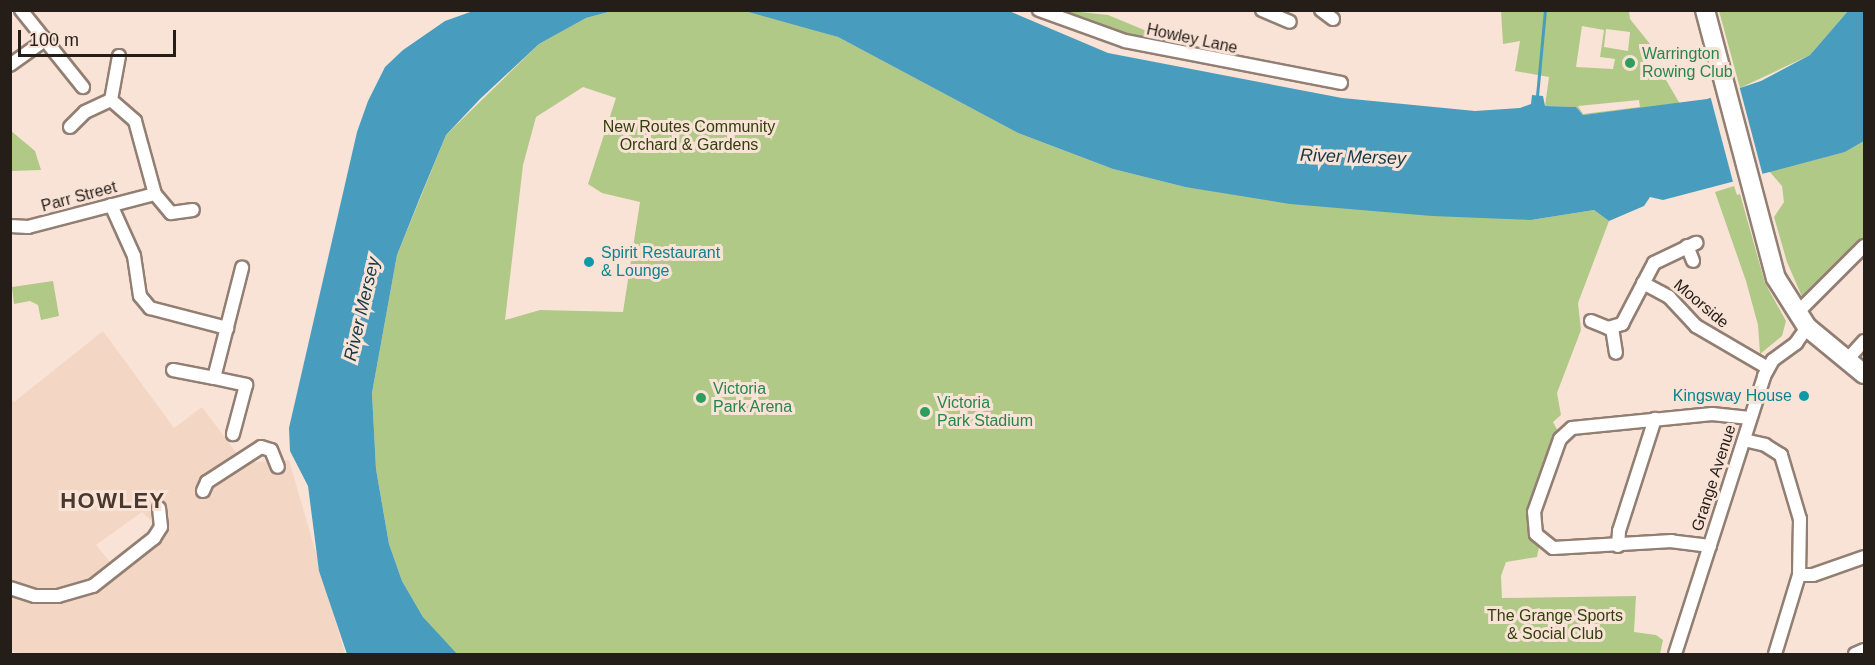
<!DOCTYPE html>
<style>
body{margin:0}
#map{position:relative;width:1875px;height:665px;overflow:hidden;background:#f9e3d6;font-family:Helvetica,sans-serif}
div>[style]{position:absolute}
.built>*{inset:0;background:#f3d7c4}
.green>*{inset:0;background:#b1c986}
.water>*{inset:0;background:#489cbe}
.pier>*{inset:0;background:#f9e3d6}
.stream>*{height:3px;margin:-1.5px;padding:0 1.5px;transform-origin:1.5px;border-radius:1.5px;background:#489cbe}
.roads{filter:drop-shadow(2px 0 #927f73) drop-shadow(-2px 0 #927f73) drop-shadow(0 2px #927f73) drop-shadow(0 -2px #927f73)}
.street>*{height:12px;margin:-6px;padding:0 6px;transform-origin:6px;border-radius:6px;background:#fff}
.primary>*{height:18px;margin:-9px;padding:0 9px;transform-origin:9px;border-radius:9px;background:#fff}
.dots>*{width:16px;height:16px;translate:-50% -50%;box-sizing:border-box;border:3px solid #f9e3d6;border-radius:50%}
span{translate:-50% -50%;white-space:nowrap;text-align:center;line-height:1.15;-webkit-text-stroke:6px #f9e3d6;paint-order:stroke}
.street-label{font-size:16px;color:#251d18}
.leisure-label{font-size:16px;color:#27864d}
.left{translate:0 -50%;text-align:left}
.park-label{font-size:16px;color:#32400e}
.culture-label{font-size:16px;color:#0d838f}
.right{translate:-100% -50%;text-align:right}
.water-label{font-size:18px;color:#133948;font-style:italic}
.district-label{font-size:22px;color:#49382d;font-weight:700;letter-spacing:1.5px}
.frame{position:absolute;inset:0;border:12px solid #251d18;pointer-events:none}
.scale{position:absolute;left:18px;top:30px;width:158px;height:27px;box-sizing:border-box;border:3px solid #251d18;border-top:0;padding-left:8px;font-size:18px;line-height:21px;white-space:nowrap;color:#251d18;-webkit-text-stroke:4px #f9e3d6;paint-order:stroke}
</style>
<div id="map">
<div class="built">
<div style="clip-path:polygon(103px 331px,174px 428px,202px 407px,244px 463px,289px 460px,345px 654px,23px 654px,11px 651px,11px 591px,46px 599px,70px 597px,94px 588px,164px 533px,142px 512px,96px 545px,114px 567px,93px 583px,56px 594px,11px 585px,10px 397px,14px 402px)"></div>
</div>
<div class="green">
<div style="clip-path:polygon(evenodd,612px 11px,745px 11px,772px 17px,838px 37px,1018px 133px,1113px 169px,1185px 187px,1531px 220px,1594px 210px,1609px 221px,1578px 303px,1581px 330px,1557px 393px,1561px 415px,1553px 422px,1559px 433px,1527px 522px,1539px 547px,1537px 557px,1506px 562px,1501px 576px,1502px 598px,1636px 596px,1634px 632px,1656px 635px,1663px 640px,1660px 654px,455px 654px,423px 617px,402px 581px,389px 544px,376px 469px,372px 393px,397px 255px,446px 135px,539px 44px,586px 18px,612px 11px,583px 87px,616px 98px,588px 184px,602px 193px,640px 202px,623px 312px,540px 310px,505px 320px,523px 165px,536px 117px,583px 87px)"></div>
<div style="clip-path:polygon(1071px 11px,1108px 15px,1154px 34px,1145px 37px,1118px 33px,1077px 19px,1069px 15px)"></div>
<div style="clip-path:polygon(evenodd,1501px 11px,1629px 11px,1630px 19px,1650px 44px,1640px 77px,1666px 80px,1680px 104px,1583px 115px,1576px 107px,1545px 106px,1549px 77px,1515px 71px,1520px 41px,1503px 44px,1501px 11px,1582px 26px,1604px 30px,1600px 57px,1615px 59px,1613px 69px,1576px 67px,1582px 26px,1501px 11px,1606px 29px,1630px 32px,1628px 51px,1604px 47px,1606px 29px,1501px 11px,1639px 100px,1640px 107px,1583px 114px,1578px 106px,1639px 100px)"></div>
<div style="clip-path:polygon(1719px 11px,1848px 11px,1810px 55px,1740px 88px)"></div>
<div style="clip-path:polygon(10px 130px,35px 151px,41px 170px,11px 171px)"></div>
<div style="clip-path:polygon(1864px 141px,1864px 242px,1803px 299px,1787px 262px,1774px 217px,1784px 202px,1782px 186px,1769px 171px,1845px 152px)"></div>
<div style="clip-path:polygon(1734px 186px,1737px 195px,1740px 194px,1765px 283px,1786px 321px,1782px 336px,1760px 354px,1758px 325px,1746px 281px,1715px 192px)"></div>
<div style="clip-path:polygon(53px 281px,59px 316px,41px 320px,38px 305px,30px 301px,14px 304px,12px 287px)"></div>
</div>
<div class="water">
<div style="clip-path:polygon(473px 11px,612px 11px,586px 18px,539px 44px,480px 99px,446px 135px,421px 195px,397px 255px,372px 393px,376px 469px,389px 544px,402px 581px,423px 617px,457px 654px,347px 654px,319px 571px,308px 486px,290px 451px,289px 428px,357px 132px,368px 101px,385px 67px,403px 50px,445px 21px)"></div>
<div style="clip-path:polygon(745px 11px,1009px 11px,1108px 53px,1342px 98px,1475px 111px,1520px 108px,1531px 104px,1532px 95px,1543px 96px,1545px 106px,1576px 107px,1583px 115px,1707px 99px,1761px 81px,1810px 55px,1848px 11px,1864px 11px,1864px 141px,1845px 152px,1663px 200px,1650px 197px,1644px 206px,1609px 221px,1594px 210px,1531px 220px,1432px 216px,1290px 204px,1185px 187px,1113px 169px,1018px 133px,838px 37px)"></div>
</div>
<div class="pier">
<div style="clip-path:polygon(1739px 85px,1763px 176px,1733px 182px,1710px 95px)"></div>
</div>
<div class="stream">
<div style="left:1537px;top:96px;width:86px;rotate:-84.7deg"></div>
</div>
<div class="roads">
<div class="street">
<div style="left:21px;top:10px;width:99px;rotate:51.2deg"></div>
<div style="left:1039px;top:10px;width:91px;rotate:19.8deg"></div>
<div style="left:1125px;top:41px;width:220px;rotate:11deg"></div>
<div style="left:1262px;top:10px;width:30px;rotate:23deg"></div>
<div style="left:1321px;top:10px;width:15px;rotate:37deg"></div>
<div style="left:119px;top:56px;width:45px;rotate:100.3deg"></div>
<div style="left:111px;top:100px;width:32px;rotate:41deg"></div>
<div style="left:135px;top:121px;width:76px;rotate:74.7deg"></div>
<div style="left:155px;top:194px;width:25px;rotate:50deg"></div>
<div style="left:171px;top:213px;width:22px;rotate:-8deg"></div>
<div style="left:10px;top:65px;width:44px;rotate:-35.8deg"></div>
<div style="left:70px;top:127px;width:21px;rotate:-45deg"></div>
<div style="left:85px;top:112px;width:29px;rotate:-25deg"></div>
<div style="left:111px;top:205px;width:56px;rotate:65.7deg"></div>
<div style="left:134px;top:256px;width:40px;rotate:81.5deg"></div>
<div style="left:140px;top:296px;width:16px;rotate:50deg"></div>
<div style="left:150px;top:308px;width:80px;rotate:14.6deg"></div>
<div style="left:10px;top:226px;width:18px;rotate:3deg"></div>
<div style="left:28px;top:227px;width:131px;rotate:-14.6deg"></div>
<div style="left:1687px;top:246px;width:16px;rotate:68deg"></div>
<div style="left:1643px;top:283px;width:30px;rotate:28deg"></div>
<div style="left:1669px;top:297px;width:40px;rotate:47deg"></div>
<div style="left:1696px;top:326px;width:83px;rotate:30.3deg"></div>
<div style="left:1796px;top:314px;width:96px;rotate:-45deg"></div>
<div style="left:1591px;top:321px;width:18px;rotate:22deg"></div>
<div style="left:1608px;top:328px;width:15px;rotate:-16deg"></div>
<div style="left:1622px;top:324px;width:69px;rotate:-62.3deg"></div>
<div style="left:1654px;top:263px;width:47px;rotate:-25.5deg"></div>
<div style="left:1612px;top:328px;width:25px;rotate:81deg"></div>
<div style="left:1846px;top:361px;width:27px;rotate:-48deg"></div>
<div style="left:173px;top:370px;width:42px;rotate:11deg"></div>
<div style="left:214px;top:378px;width:114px;rotate:-75.7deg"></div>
<div style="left:214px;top:378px;width:33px;rotate:12deg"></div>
<div style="left:246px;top:385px;width:51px;rotate:104.9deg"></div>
<div style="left:1744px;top:440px;width:22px;rotate:13deg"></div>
<div style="left:1765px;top:445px;width:19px;rotate:32deg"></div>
<div style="left:1781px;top:455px;width:67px;rotate:73.5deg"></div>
<div style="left:1800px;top:519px;width:56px;rotate:91deg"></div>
<div style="left:1799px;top:575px;width:83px;rotate:106.9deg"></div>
<div style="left:203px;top:491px;width:10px;rotate:-66deg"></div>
<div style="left:207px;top:482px;width:64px;rotate:-32.9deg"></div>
<div style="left:261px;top:447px;width:10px;rotate:17deg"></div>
<div style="left:271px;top:450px;width:18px;rotate:68deg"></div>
<div style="left:1618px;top:546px;width:15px;rotate:-86deg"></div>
<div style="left:1619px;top:531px;width:118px;rotate:-72.2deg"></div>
<div style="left:1710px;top:546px;width:38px;rotate:-173deg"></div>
<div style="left:1672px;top:541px;width:119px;rotate:176.6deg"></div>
<div style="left:1553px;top:548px;width:22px;rotate:-141deg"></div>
<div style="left:1536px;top:534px;width:22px;rotate:-95deg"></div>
<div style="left:1534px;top:512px;width:77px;rotate:-70.4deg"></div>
<div style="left:1560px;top:439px;width:16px;rotate:-43deg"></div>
<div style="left:1572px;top:428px;width:141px;rotate:-5.7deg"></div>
<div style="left:1712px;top:414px;width:38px;rotate:6deg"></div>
<div style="left:1799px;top:575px;width:14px"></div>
<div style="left:1813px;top:575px;width:54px;rotate:-19.4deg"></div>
<div style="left:10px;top:588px;width:26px;rotate:18deg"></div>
<div style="left:35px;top:596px;width:23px"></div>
<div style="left:58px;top:596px;width:36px;rotate:-16deg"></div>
<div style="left:93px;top:586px;width:78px;rotate:-38.2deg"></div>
<div style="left:154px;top:538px;width:13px;rotate:-58deg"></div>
<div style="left:161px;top:527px;width:19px;rotate:-96deg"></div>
<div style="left:1675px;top:654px;width:292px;rotate:-72.2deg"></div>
<div style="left:1764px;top:376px;width:18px;rotate:-61deg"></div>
<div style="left:1773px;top:360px;width:29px;rotate:-36deg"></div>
<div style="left:1796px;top:343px;width:19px;rotate:-55deg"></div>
<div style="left:1855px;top:654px;width:10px;rotate:-24deg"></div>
</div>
<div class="primary">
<div style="left:1705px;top:10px;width:277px;rotate:75.2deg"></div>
<div style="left:1776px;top:278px;width:58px;rotate:57.7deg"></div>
<div style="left:1807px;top:327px;width:74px;rotate:39.5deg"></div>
</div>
</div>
<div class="dots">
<div style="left:1630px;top:63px;background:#2e9e5b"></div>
<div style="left:589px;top:262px;background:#0f9aa8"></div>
<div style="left:1804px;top:396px;background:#0f9aa8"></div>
<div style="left:701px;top:398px;background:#2e9e5b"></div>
<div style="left:925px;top:412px;background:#2e9e5b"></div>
</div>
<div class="street-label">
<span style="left:1192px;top:39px;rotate:12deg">Howley Lane</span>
<span style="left:79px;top:197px;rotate:-15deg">Parr Street</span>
<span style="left:1701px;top:304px;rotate:40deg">Moorside</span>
<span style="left:1714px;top:478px;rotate:-72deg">Grange Avenue</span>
</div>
<div class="leisure-label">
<span class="left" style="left:1642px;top:63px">Warrington<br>Rowing Club</span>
<span class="left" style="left:713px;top:398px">Victoria<br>Park Arena</span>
<span class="left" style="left:937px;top:412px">Victoria<br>Park Stadium</span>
</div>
<div class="park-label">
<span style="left:689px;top:136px">New Routes Community<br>Orchard &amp; Gardens</span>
<span style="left:1555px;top:625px">The Grange Sports<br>&amp; Social Club</span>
</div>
<div class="culture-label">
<span class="left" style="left:601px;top:262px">Spirit Restaurant<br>&amp; Lounge</span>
<span class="right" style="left:1792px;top:396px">Kingsway House</span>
</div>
<div class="water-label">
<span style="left:1353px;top:157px;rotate:2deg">River Mersey</span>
<span style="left:362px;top:309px;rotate:-77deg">River Mersey</span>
</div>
<div class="district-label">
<span style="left:113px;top:501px">HOWLEY</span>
</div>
<div class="frame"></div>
<div class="scale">100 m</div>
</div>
